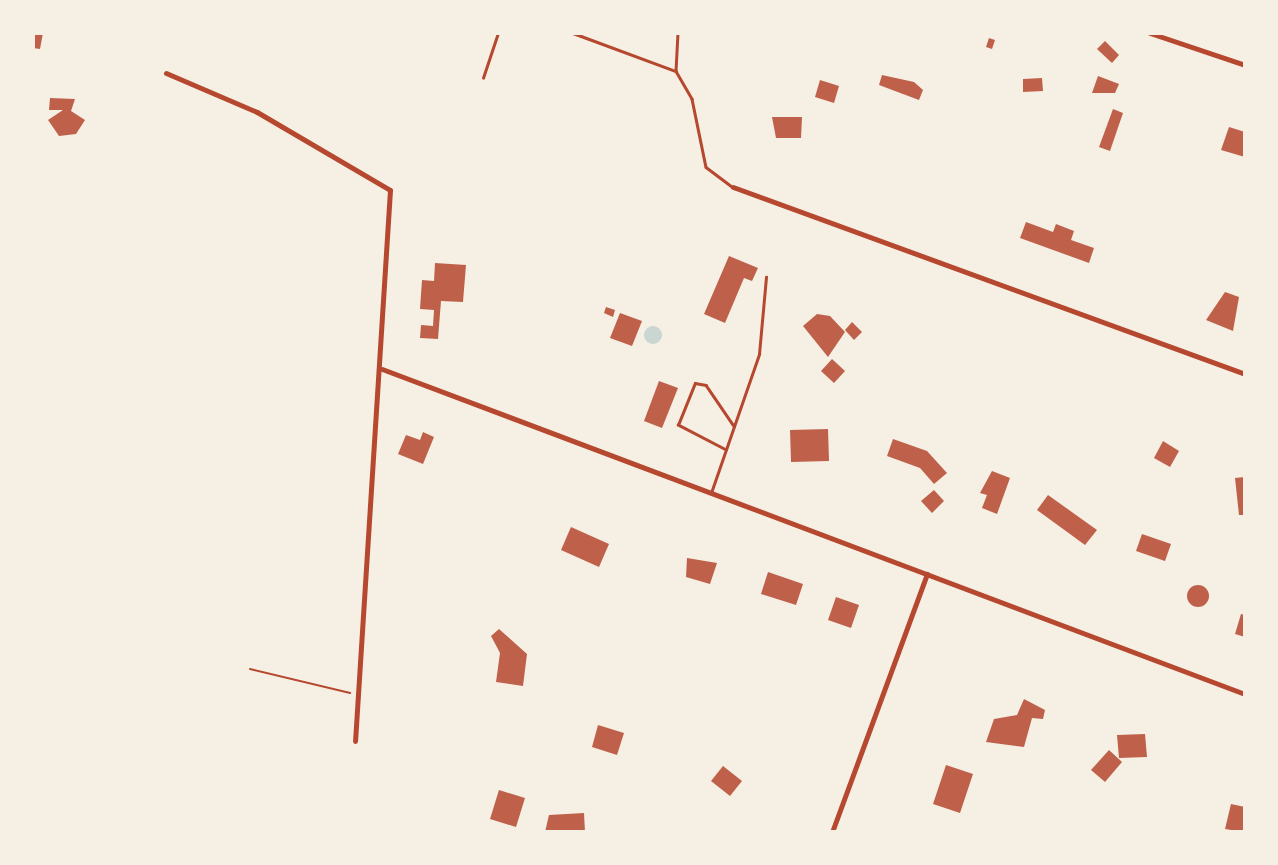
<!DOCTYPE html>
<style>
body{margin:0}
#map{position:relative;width:1278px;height:865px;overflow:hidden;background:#f6efe4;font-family:Rubik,sans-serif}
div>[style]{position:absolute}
.water>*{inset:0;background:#c9d6d2}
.round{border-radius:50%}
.building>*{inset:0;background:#bf614a}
.path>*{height:2px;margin:-1px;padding:0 1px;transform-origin:1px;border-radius:1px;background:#b5482f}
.service>*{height:2.5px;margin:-1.25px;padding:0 1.25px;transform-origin:1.25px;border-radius:1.25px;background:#b5482f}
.minor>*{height:5px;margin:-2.5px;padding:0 2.5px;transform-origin:2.5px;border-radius:2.5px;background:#b5482f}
span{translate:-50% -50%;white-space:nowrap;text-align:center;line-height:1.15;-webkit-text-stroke:6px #f6efe4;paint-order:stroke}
.frame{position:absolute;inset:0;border:35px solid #f6efe4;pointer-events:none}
</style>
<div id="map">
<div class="water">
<div class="round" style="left:644px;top:326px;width:18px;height:18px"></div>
</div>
<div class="building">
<div style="clip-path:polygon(33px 33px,43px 33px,40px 49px,33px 48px)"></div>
<div style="clip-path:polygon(989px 38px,995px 40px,992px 49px,986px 47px)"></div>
<div style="clip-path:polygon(1105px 41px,1119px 55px,1112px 63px,1097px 49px)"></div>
<div style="clip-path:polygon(882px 75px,914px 82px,923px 90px,919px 100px,879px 85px)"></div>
<div style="clip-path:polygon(1098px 76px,1119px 84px,1115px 93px,1092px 93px)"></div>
<div style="clip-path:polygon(1042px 78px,1043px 91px,1023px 92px,1023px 79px)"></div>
<div style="clip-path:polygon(820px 80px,839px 86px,834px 103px,815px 97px)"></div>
<div style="clip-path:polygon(50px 98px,75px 99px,71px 111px,85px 120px,76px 134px,59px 136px,48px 120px,63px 110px,49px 110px)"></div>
<div style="clip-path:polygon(1113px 109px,1123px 113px,1110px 151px,1099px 147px)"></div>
<div style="clip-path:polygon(772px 117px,802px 117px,801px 138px,776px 138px)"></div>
<div style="clip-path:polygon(1229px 127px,1245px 132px,1245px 157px,1221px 150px)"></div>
<div style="clip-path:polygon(1026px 222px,1053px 232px,1056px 224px,1074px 231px,1071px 240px,1094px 248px,1089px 263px,1020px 238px)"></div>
<div style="clip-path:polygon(729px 256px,758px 268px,752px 281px,744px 278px,725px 323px,704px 314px)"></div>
<div style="clip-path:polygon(435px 263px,466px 265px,463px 302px,441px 301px,438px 339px,420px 338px,421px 325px,433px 326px,434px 310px,420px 309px,422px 280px,434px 281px)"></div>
<div style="clip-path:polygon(1225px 292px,1239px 297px,1233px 331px,1206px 320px)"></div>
<div style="clip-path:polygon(606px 307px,615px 310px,613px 317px,604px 313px)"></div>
<div style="clip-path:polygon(620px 313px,642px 321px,632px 346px,610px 338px)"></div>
<div style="clip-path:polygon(817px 314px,830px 316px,845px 332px,828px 357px,803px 326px)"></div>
<div style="clip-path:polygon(852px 322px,862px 332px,854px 340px,845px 330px)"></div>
<div style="clip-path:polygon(832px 359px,845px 371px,834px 383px,821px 371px)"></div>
<div style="clip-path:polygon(659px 381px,678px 388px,662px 428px,644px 421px)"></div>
<div style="clip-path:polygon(828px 429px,829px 461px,791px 462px,790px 430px)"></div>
<div style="clip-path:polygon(423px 432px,434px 437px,423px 464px,398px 454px,406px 435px,420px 440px)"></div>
<div style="clip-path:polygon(893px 439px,927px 451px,947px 473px,934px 484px,920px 468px,887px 456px)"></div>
<div style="clip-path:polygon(1163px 441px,1179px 451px,1170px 467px,1154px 458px)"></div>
<div style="clip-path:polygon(992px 471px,1010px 478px,997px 514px,982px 508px,987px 495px,980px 493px)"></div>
<div style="clip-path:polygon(1245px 477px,1245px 515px,1239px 515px,1235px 478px)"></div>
<div style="clip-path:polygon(934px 490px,944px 501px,932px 513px,921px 501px)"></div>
<div style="clip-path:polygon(1048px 495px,1097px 530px,1085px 545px,1037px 510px)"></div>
<div style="clip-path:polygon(571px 527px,609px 544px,599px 567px,561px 550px)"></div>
<div style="clip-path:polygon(1142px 534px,1171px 544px,1165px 561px,1136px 551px)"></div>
<div style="clip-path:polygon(687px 558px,717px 563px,710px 584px,686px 577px)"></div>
<div style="clip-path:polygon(768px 572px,803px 584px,796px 605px,761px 594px)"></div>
<div class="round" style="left:1187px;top:585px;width:22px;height:22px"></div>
<div style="clip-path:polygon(836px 597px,859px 605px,851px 628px,828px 620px)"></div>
<div style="clip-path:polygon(1241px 614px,1245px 615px,1245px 637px,1235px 634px)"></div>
<div style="clip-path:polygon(499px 629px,527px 654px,523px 686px,496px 682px,500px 653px,491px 636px)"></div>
<div style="clip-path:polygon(1024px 699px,1045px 710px,1043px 719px,1032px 718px,1024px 747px,986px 742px,994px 719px,1017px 715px)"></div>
<div style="clip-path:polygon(598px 725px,624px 733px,617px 755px,592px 747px)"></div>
<div style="clip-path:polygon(1145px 734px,1147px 757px,1119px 758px,1117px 735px)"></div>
<div style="clip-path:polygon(1109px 750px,1122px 762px,1105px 782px,1091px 770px)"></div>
<div style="clip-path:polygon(946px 765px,973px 774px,960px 813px,933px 804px)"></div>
<div style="clip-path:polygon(723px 766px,742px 781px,730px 796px,711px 781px)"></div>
<div style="clip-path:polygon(499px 790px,525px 798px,516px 827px,490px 819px)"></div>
<div style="clip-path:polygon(1231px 804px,1245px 807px,1244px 832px,1225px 829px)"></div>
<div style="clip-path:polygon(584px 813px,585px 832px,545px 832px,549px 815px)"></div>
</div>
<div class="path">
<div style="left:250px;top:669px;width:103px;rotate:13.5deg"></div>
</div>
<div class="service">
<div style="left:573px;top:33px;width:110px;rotate:20.3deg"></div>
<div style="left:678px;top:33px;width:38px;rotate:93deg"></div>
<div style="left:676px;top:71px;width:32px;rotate:60deg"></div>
<div style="left:692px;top:99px;width:69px;rotate:78.4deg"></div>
<div style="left:706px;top:167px;width:34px;rotate:37deg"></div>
<div style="left:483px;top:78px;width:47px;rotate:-71.6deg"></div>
<div style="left:726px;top:450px;width:54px;rotate:-152.5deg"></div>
<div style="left:678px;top:425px;width:45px;rotate:-68deg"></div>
<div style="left:695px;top:383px;width:11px;rotate:10deg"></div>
<div style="left:706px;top:385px;width:50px;rotate:55.7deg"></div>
<div style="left:711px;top:493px;width:147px;rotate:-70.9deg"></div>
<div style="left:759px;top:354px;width:77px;rotate:-84.8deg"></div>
</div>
<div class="minor">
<div style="left:1150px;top:33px;width:100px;rotate:18.6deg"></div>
<div style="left:166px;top:73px;width:99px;rotate:23.2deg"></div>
<div style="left:257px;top:112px;width:154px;rotate:30.4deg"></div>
<div style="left:390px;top:190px;width:552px;rotate:93.63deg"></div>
<div style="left:733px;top:187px;width:545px;rotate:20.06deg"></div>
<div style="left:382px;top:369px;width:922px;rotate:20.64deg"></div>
<div style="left:832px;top:832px;width:275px;rotate:-69.8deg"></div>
</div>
<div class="frame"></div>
</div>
